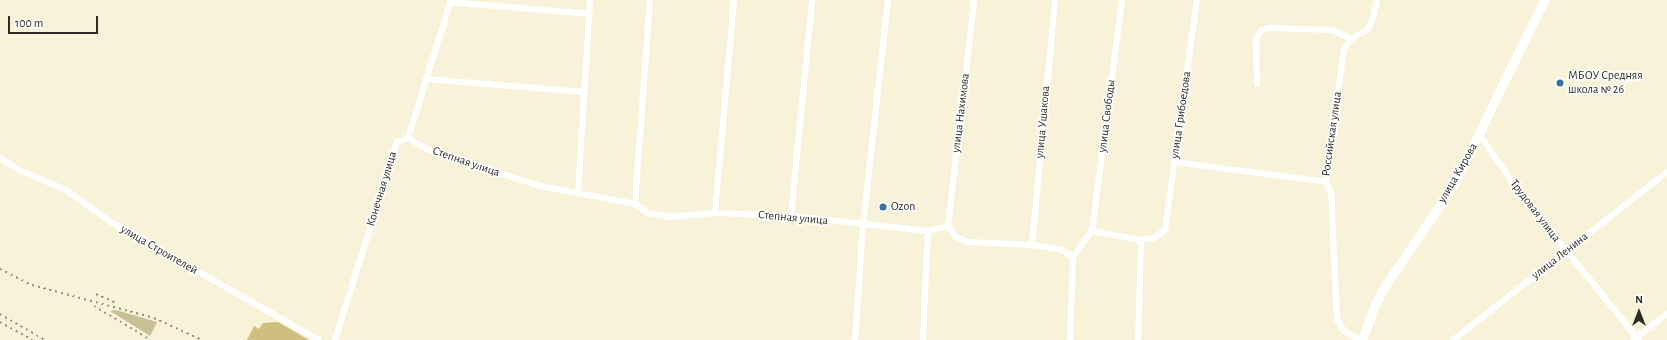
<!DOCTYPE html>
<meta charset="utf-8">
<style>
body{margin:0}
#map{position:relative;width:1667px;height:340px;overflow:hidden;background:#f8f2d8;font-family:"Alegreya Sans",sans-serif}
div>[style]{position:absolute}
.green>*{inset:0;background:#c9c098}
.forest>*{inset:0;background:#cfbf7f}
.street>*{height:6px;margin:-3px;padding:0 3px;transform-origin:3px;border-radius:3px;background:#fff}
.secondary>*{height:9px;margin:-4.5px;padding:0 4.5px;transform-origin:4.5px;border-radius:4.5px;background:#fff}
.rail>*{height:2px;margin-top:-1px;transform-origin:0;background:repeating-linear-gradient(90deg,#979280 0 2px,transparent 0 6px)}
.dots>*{width:11px;height:11px;translate:-50% -50%;box-sizing:border-box;border:2px solid #fefefe;border-radius:50%}
span{translate:-50% -50%;white-space:nowrap;text-align:center;line-height:1.15;-webkit-text-stroke:3.5px #fefefe;paint-order:stroke}
.poi-label{font-size:12px;color:#2e2c22}
.left{translate:0 -50%;text-align:left}
.street-label{font-size:12px;color:#2e2c22}
.north{position:absolute;left:1619px;top:292px;width:40px;height:40px;-webkit-text-stroke:3px #fefefe;paint-order:stroke;rotate:0deg;font-size:11px;font-weight:700;line-height:16px;text-align:center;color:#2e2c22}
.north::after{content:'';display:block;margin:auto;width:14px;height:18px;background:#2e2c22;clip-path:polygon(50% 0,100% 100%,50% 72%,0 100%)}
.scale{position:absolute;left:8px;top:16px;width:90px;height:18px;box-sizing:border-box;border:2px solid #2e2c22;border-top:0;padding-left:5px;font-size:12px;line-height:14px;white-space:nowrap;color:#2e2c22;-webkit-text-stroke:3px #fefefe;paint-order:stroke}
</style>
<div id="map">
<div class="green">
<div style="clip-path:polygon(116px 310px,157px 322px,150px 336px,110px 311px)"></div>
</div>
<div class="forest">
<div style="clip-path:polygon(278px 322px,309px 340px,247px 340px,254px 326px,259px 329px,263px 323px)"></div>
</div>
<div class="street">
<div style="left:450px;top:2px;width:140px;rotate:4.9deg"></div>
<div style="left:426px;top:79px;width:158px;rotate:4.7deg"></div>
<div style="left:1257px;top:84px;width:45px;rotate:-91.3deg"></div>
<div style="left:1256px;top:39px;width:9px;rotate:-58deg"></div>
<div style="left:1261px;top:31px;width:8px;rotate:-23deg"></div>
<div style="left:1268px;top:28px;width:64px;rotate:1.8deg"></div>
<div style="left:1332px;top:30px;width:21px;rotate:25deg"></div>
<div style="left:1480px;top:135px;width:69px;rotate:55.6deg"></div>
<div style="left:1519px;top:192px;width:191px;rotate:51deg"></div>
<div style="left:408px;top:138px;width:24px;rotate:30deg"></div>
<div style="left:429px;top:150px;width:117px;rotate:18deg"></div>
<div style="left:540px;top:186px;width:97px;rotate:10.7deg"></div>
<div style="left:635px;top:204px;width:16px;rotate:35deg"></div>
<div style="left:648px;top:213px;width:22px;rotate:10deg"></div>
<div style="left:670px;top:217px;width:45px;rotate:-5.1deg"></div>
<div style="left:715px;top:213px;width:76px;rotate:2.3deg"></div>
<div style="left:791px;top:216px;width:138px;rotate:6.2deg"></div>
<div style="left:928px;top:231px;width:21px;rotate:-14deg"></div>
<div style="left:948px;top:226px;width:14px;rotate:54deg"></div>
<div style="left:956px;top:237px;width:12px;rotate:24deg"></div>
<div style="left:967px;top:242px;width:65px;rotate:2.6deg"></div>
<div style="left:1032px;top:245px;width:30px;rotate:9deg"></div>
<div style="left:1062px;top:250px;width:13px;rotate:32deg"></div>
<div style="left:1073px;top:257px;width:32px;rotate:-54deg"></div>
<div style="left:1092px;top:231px;width:50px;rotate:10.4deg"></div>
<div style="left:1141px;top:240px;width:13px;rotate:-9deg"></div>
<div style="left:1154px;top:238px;width:14px;rotate:-36deg"></div>
<div style="left:1165px;top:230px;width:232px;rotate:-82.1deg"></div>
<div style="left:0;top:158px;width:25px;rotate:32deg"></div>
<div style="left:21px;top:171px;width:49px;rotate:22.9deg"></div>
<div style="left:66px;top:190px;width:55px;rotate:35.4deg"></div>
<div style="left:111px;top:222px;width:239px;rotate:29.6deg"></div>
<div style="left:1175px;top:162px;width:152px;rotate:7.5deg"></div>
<div style="left:578px;top:192px;width:192px;rotate:-86.4deg"></div>
<div style="left:635px;top:204px;width:205px;rotate:-85.8deg"></div>
<div style="left:715px;top:213px;width:214px;rotate:-84.9deg"></div>
<div style="left:791px;top:216px;width:217px;rotate:-84.4deg"></div>
<div style="left:948px;top:226px;width:227px;rotate:-83.4deg"></div>
<div style="left:1092px;top:231px;width:233px;rotate:-82.6deg"></div>
<div style="left:1032px;top:245px;width:246px;rotate:-84.6deg"></div>
<div style="left:335px;top:340px;width:207px;rotate:-72.6deg"></div>
<div style="left:397px;top:142px;width:12px;rotate:-20deg"></div>
<div style="left:408px;top:138px;width:145px;rotate:-72.7deg"></div>
<div style="left:855px;top:340px;width:114px;rotate:-86deg"></div>
<div style="left:863px;top:226px;width:227px;rotate:-83.7deg"></div>
<div style="left:923px;top:340px;width:109px;rotate:-87.4deg"></div>
<div style="left:1070px;top:340px;width:83px;rotate:-87.9deg"></div>
<div style="left:1138px;top:340px;width:100px;rotate:-88.3deg"></div>
<div style="left:1361px;top:340px;width:19px;rotate:-152deg"></div>
<div style="left:1344px;top:331px;width:14px;rotate:-120deg"></div>
<div style="left:1337px;top:319px;width:126px;rotate:-92.7deg"></div>
<div style="left:1331px;top:193px;width:12px;rotate:-114deg"></div>
<div style="left:1326px;top:182px;width:134px;rotate:-82.3deg"></div>
<div style="left:1344px;top:49px;width:12px;rotate:-55deg"></div>
<div style="left:1351px;top:39px;width:20px;rotate:-30deg"></div>
<div style="left:1368px;top:29px;width:12px;rotate:-66deg"></div>
<div style="left:1373px;top:18px;width:18px;rotate:-77deg"></div>
<div style="left:1453px;top:340px;width:272px;rotate:-38.1deg"></div>
<div style="left:1633px;top:340px;width:43px;rotate:-37.4deg"></div>
</div>
<div class="secondary">
<div style="left:1362px;top:340px;width:38px;rotate:-70deg"></div>
<div style="left:1375px;top:304px;width:21px;rotate:-61deg"></div>
<div style="left:1385px;top:286px;width:123px;rotate:-55.9deg"></div>
<div style="left:1454px;top:184px;width:205px;rotate:-63.9deg"></div>
</div>
<div class="rail">
<div style="left:0;top:269px;width:36px;rotate:27deg"></div>
<div style="left:32px;top:285px;width:126px;rotate:15.1deg"></div>
<div style="left:154px;top:318px;width:53px;rotate:24.6deg"></div>
<div style="left:96px;top:294px;width:24px;rotate:24deg"></div>
<div style="left:94px;top:306px;width:66px;rotate:30.8deg"></div>
<div style="left:0;top:314px;width:52px;rotate:30deg"></div>
<div style="left:0;top:322px;width:37px;rotate:29deg"></div>
</div>
<div class="dots">
<div style="left:1560px;top:83px;background:#3173a9"></div>
<div style="left:883px;top:207px;background:#3173a9"></div>
</div>
<div class="poi-label">
<span class="left" style="left:1568px;top:83px">МБОУ Средняя<br>школа № 26</span>
<span class="left" style="left:891px;top:207px">Ozon</span>
</div>
<div class="street-label">
<span style="left:961px;top:113px;rotate:-83deg">улица Нахимова</span>
<span style="left:1181px;top:115px;rotate:-82deg">улица Грибоедова</span>
<span style="left:1107px;top:116px;rotate:-83deg">улица Свободы</span>
<span style="left:1043px;top:122px;rotate:-85deg">улица Ушакова</span>
<span style="left:1332px;top:134px;rotate:-82deg">Российская улица</span>
<span style="left:466px;top:162px;rotate:19deg">Степная улица</span>
<span style="left:1458px;top:173px;rotate:-60deg">улица Кирова</span>
<span style="left:382px;top:189px;rotate:-73deg">Конечная улица</span>
<span style="left:1535px;top:211px;rotate:53deg">Трудовая улица</span>
<span style="left:793px;top:218px;rotate:5deg">Степная улица</span>
<span style="left:159px;top:250px;rotate:30deg">улица Строителей</span>
<span style="left:1560px;top:256px;rotate:-38deg">улица Ленина</span>
</div>
<div class="north">N</div>
<div class="scale">100 m</div>
</div>
